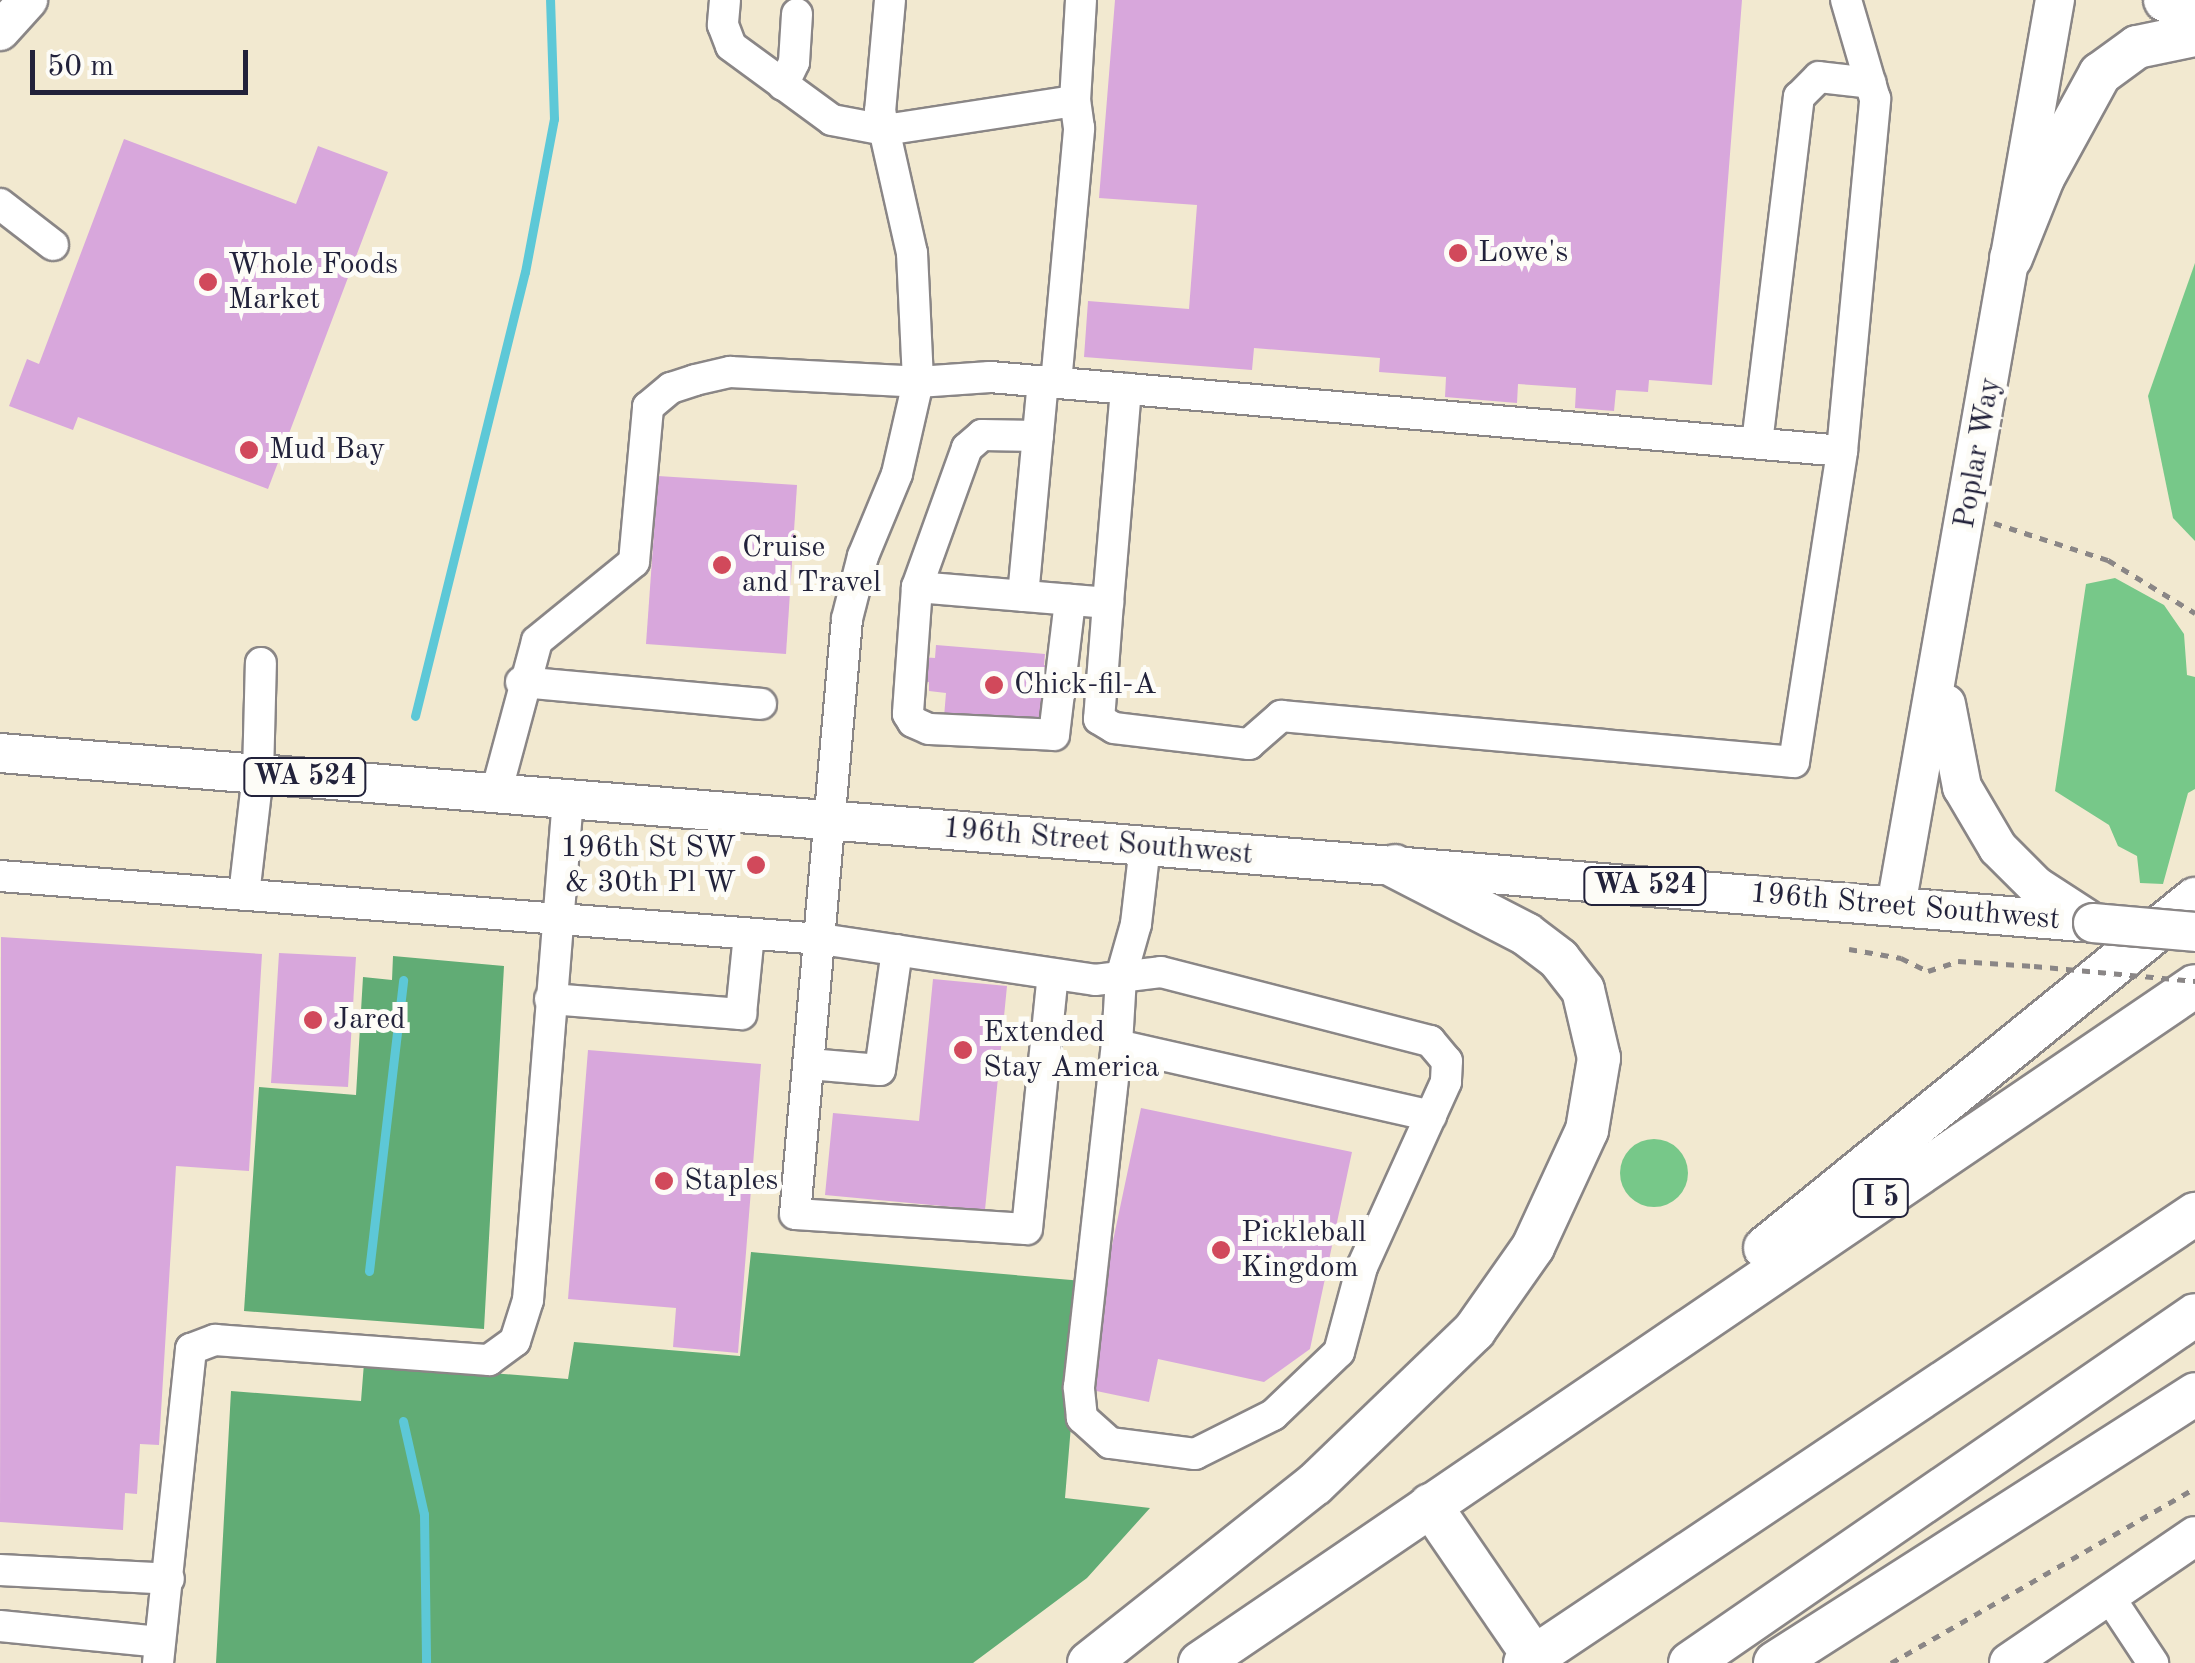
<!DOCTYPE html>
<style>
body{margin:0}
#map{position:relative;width:2195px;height:1663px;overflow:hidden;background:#f2e9d0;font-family:"Old Standard TT",serif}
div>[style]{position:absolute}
.green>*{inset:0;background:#77c889}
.round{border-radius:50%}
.forest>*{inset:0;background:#61ac75}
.stream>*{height:9px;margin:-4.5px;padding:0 4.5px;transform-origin:4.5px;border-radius:4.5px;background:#5dc8d7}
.building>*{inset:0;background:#d8a7dc}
.path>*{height:5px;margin-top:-2.5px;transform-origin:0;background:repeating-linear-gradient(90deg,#8a8686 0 8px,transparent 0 16px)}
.roads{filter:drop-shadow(2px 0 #8a8686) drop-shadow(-2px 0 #8a8686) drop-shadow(0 2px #8a8686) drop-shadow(0 -2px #8a8686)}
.minor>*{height:30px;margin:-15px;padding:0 15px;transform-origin:15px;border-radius:15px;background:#fff}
.major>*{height:38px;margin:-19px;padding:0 19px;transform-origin:19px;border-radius:19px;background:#fff}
.highway>*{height:42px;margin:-21px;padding:0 21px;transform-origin:21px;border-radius:21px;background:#fff}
.path-bridge>*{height:5px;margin-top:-2.5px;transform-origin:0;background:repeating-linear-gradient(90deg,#8a8686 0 8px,transparent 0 16px)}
.bridges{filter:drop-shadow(2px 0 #8a8686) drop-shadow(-2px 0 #8a8686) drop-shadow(0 2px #8a8686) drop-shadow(0 -2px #8a8686)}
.major-bridge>*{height:38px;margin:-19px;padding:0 19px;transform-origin:19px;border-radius:19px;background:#fff}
.dots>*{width:28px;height:28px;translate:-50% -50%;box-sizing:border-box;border:5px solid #fdfcf7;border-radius:50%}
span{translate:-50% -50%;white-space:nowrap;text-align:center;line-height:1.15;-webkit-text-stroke:10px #fdfcf7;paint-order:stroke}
.shield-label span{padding:2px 8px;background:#fdfcf7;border:2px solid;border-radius:8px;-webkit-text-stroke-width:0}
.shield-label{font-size:28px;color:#22223b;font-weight:700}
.poi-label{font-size:30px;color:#22223b}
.left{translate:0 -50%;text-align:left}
.right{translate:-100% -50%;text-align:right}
.street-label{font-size:30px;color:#22223b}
.scale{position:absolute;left:30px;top:50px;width:218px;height:45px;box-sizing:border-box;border:5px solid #22223b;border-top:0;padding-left:12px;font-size:30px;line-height:35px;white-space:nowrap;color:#22223b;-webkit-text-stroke:8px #fdfcf7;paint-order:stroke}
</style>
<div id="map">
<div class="green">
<div style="clip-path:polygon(2195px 263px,2195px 541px,2173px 518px,2148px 396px)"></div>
<div style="clip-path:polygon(2115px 578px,2164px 605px,2184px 634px,2187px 675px,2195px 677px,2195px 789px,2188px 793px,2163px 884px,2140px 883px,2137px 856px,2118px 846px,2109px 825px,2055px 791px,2086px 584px)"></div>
<div class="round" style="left:1620px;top:1139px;width:68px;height:68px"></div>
</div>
<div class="forest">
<div style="clip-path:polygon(393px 956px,504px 966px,484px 1329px,244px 1311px,259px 1087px,356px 1095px,363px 977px,392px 980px)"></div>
<div style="clip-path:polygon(751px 1252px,1083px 1281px,1065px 1498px,1150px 1508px,1087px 1578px,973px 1663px,216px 1663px,231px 1391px,361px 1401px,364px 1363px,568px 1379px,574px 1342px,740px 1356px)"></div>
</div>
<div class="stream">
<div style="left:415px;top:716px;width:457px;rotate:-76.1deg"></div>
<div style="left:525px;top:272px;width:156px;rotate:-79.3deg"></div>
<div style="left:554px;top:119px;width:119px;rotate:-91.9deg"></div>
<div style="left:369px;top:1271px;width:293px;rotate:-83.3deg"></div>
<div style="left:403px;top:1421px;width:95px;rotate:77.3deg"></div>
<div style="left:424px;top:1514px;width:149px;rotate:89.2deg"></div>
</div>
<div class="building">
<div style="clip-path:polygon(1115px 0,1742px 0,1712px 385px,1649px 380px,1648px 392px,1616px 390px,1614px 411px,1575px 408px,1576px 388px,1518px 384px,1517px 403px,1445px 397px,1446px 377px,1379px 372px,1380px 358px,1254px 348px,1252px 370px,1084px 357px,1088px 301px,1189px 309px,1197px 205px,1099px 198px)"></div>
<div style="clip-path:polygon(124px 139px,296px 204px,318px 146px,388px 172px,268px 489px,78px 417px,73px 430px,9px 406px,27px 359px,39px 364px)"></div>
<div style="clip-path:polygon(658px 476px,797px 485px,786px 654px,646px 644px)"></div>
<div style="clip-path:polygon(936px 645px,1045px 654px,1044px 665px,1060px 666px,1053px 718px,1040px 717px,1039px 727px,944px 717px,946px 693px,929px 691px,929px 682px,919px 681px,921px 657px,935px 658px)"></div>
<div style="clip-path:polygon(1px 937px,262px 954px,249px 1171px,176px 1166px,159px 1445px,140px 1444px,137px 1494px,125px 1493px,123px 1530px,0 1522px)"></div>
<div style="clip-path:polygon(279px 953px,356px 957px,348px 1087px,271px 1083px)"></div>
<div style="clip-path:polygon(933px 979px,1007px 986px,985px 1210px,825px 1195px,833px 1113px,919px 1121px)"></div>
<div style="clip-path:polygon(588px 1050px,761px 1064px,738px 1353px,673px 1347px,676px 1308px,568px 1299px)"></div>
<div style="clip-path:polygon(1141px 1108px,1352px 1152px,1310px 1349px,1264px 1382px,1158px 1359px,1149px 1402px,1082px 1388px)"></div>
</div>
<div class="path">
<div style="left:1994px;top:523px;width:120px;rotate:18deg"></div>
<div style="left:2108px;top:560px;width:102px;rotate:31.3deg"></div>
<div style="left:1849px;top:949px;width:53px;rotate:9.8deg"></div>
<div style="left:1901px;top:958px;width:30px;rotate:26deg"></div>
<div style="left:1928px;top:971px;width:32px;rotate:-18deg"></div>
<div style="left:1958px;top:961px;width:76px;rotate:3.8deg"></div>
<div style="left:1891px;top:1663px;width:351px;rotate:-29.9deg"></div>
</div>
<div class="roads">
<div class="minor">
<div style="left:725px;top:0;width:25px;rotate:95deg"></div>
<div style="left:723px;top:25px;width:22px;rotate:69deg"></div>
<div style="left:731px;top:46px;width:125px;rotate:36.2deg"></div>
<div style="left:832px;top:120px;width:54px;rotate:10.7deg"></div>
<div style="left:885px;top:130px;width:192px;rotate:-8.7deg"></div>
<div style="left:1075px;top:101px;width:101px;rotate:-86.6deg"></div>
<div style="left:890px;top:0;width:111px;rotate:95.1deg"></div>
<div style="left:880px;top:111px;width:146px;rotate:77.3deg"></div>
<div style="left:912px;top:253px;width:129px;rotate:87.3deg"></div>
<div style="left:918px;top:382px;width:94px;rotate:102.9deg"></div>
<div style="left:897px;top:474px;width:89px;rotate:112.5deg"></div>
<div style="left:863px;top:556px;width:65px;rotate:104.3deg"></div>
<div style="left:847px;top:619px;width:597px;rotate:94.99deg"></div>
<div style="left:795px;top:1214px;width:232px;rotate:3.7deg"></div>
<div style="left:1027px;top:1229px;width:256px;rotate:-84.2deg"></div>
<div style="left:783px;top:85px;width:25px;rotate:-64deg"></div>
<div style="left:794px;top:62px;width:48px;rotate:-86.4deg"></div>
<div style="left:0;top:204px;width:67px;rotate:37.7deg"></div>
<div style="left:1056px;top:383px;width:256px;rotate:-84.8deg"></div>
<div style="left:1079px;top:128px;width:27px;rotate:-98deg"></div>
<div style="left:1038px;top:436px;width:56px;rotate:-179deg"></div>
<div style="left:982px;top:435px;width:20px;rotate:139deg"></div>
<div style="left:967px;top:448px;width:148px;rotate:109.8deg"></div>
<div style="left:917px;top:587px;width:127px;rotate:94.1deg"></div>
<div style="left:908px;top:714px;width:9px;rotate:58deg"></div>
<div style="left:913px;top:722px;width:17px;rotate:24deg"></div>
<div style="left:929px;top:729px;width:125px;rotate:2.7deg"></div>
<div style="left:1054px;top:735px;width:136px;rotate:-83.2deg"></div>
<div style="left:1757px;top:443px;width:349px;rotate:-83.1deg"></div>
<div style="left:1799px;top:97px;width:28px;rotate:-45deg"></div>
<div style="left:1819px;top:77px;width:52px;rotate:6.6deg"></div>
<div style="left:917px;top:587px;width:192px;rotate:4.8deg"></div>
<div style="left:1108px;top:603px;width:215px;rotate:-85.2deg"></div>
<div style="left:1023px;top:596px;width:215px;rotate:-84.7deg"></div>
<div style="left:1108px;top:603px;width:116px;rotate:94.4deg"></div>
<div style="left:1099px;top:719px;width:17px;rotate:31deg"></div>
<div style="left:1114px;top:728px;width:136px;rotate:6.8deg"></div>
<div style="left:1249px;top:744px;width:43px;rotate:-41.2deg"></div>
<div style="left:1281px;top:716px;width:515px;rotate:5.12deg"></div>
<div style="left:1794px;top:762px;width:315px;rotate:-81.2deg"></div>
<div style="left:1842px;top:451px;width:354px;rotate:-84.6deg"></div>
<div style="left:1875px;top:99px;width:103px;rotate:-106.3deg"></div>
<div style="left:521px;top:682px;width:241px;rotate:5.2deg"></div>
<div style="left:496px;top:793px;width:157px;rotate:-74.9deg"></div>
<div style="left:537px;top:641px;width:125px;rotate:-39.2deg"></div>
<div style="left:634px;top:562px;width:156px;rotate:-84.8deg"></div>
<div style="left:648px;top:407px;width:30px;rotate:-40deg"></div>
<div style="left:671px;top:388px;width:25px;rotate:-18deg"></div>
<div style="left:695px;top:380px;width:36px;rotate:-13deg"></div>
<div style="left:730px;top:372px;width:188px;rotate:3deg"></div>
<div style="left:918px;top:382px;width:72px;rotate:-4deg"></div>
<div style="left:990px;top:377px;width:855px;rotate:4.96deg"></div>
<div style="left:1145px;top:846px;width:79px;rotate:96.6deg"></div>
<div style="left:1136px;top:924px;width:55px;rotate:105.8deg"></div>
<div style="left:1121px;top:977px;width:68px;rotate:93.4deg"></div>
<div style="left:1117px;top:1045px;width:322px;rotate:12.7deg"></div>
<div style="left:0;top:876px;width:823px;rotate:4.39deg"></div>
<div style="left:821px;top:939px;width:277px;rotate:8.5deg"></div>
<div style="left:1095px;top:980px;width:66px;rotate:-6.9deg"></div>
<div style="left:1161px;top:972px;width:278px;rotate:14.4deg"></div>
<div style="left:1430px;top:1041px;width:26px;rotate:50deg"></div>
<div style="left:1447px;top:1061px;width:21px;rotate:93deg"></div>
<div style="left:1446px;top:1082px;width:203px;rotate:114.4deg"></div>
<div style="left:1362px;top:1267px;width:88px;rotate:105.1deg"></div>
<div style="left:1339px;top:1352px;width:91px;rotate:136.3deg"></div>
<div style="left:1273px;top:1415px;width:87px;rotate:153.4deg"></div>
<div style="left:1195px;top:1454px;width:86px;rotate:-172.6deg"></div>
<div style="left:1110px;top:1443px;width:38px;rotate:-138deg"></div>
<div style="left:1082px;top:1418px;width:31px;rotate:-96deg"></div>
<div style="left:1079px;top:1387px;width:344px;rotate:-83.7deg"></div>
<div style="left:244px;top:895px;width:122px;rotate:-83.4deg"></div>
<div style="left:258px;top:774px;width:111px;rotate:-88.5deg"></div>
<div style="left:550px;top:999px;width:192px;rotate:4.5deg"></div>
<div style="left:741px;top:1014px;width:80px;rotate:-84.3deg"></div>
<div style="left:809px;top:1064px;width:71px;rotate:4.8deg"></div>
<div style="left:880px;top:1070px;width:121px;rotate:-81.9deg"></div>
<div style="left:0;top:1570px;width:169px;rotate:3deg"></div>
<div style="left:2108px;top:1595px;width:82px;rotate:56.5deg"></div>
<div style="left:0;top:1626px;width:160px;rotate:5.7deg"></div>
<div style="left:158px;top:1663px;width:316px;rotate:-84deg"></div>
<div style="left:191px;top:1349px;width:26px;rotate:-21deg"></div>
<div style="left:215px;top:1340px;width:275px;rotate:4.2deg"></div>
<div style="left:489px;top:1360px;width:32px;rotate:-36deg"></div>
<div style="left:515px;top:1341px;width:43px;rotate:-72.4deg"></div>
<div style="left:528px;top:1300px;width:503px;rotate:-85.44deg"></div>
</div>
<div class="major">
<div style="left:0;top:31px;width:42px;rotate:-47.9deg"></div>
<div style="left:1946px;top:704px;width:85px;rotate:79.1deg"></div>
<div style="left:1962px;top:787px;width:71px;rotate:59.5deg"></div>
<div style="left:1998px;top:848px;width:54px;rotate:45deg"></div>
<div style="left:2036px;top:886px;width:61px;rotate:32.9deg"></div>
<div style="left:0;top:753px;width:2100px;rotate:4.64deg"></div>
<div style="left:1896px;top:906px;width:920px;rotate:-80.05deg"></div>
<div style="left:2009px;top:1663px;width:225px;rotate:-34.3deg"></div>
</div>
<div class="highway">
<div style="left:2165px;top:0;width:34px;rotate:27deg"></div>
<div style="left:2011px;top:258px;width:86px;rotate:-68.2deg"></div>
<div style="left:2043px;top:178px;width:119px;rotate:-61.3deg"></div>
<div style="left:2100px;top:74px;width:46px;rotate:-36.1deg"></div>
<div style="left:2137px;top:47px;width:59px;rotate:-11.7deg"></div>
<div style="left:1765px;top:1248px;width:554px;rotate:-39.06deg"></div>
<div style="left:1430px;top:1505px;width:184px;rotate:55.6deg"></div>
<div style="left:1089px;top:1663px;width:288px;rotate:-38.4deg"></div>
<div style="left:1315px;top:1484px;width:221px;rotate:-43.9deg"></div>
<div style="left:1474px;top:1331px;width:103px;rotate:-54.9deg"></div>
<div style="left:1533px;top:1247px;width:129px;rotate:-65.2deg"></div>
<div style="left:1587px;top:1130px;width:73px;rotate:-80.5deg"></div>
<div style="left:1599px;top:1058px;width:70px;rotate:-103.2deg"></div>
<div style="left:1583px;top:990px;width:39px;rotate:-128deg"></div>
<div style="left:1559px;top:959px;width:41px;rotate:-142.9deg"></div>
<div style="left:1526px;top:934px;width:148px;rotate:-152.7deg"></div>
<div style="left:1200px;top:1663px;width:1203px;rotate:-34.23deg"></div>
<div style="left:1525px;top:1663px;width:807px;rotate:-33.83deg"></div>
<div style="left:1690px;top:1663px;width:613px;rotate:-34.57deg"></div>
<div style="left:1775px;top:1663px;width:499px;rotate:-32.6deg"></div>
</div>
</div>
<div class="path-bridge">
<div style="left:2034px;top:966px;width:162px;rotate:5.3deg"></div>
</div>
<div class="bridges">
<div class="major-bridge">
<div style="left:2093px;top:923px;width:102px;rotate:5deg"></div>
</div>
</div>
<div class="dots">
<div style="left:1458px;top:253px;background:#d1495b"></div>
<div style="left:208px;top:282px;background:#d1495b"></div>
<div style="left:249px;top:450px;background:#d1495b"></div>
<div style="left:722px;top:565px;background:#d1495b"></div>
<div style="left:994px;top:685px;background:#d1495b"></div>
<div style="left:756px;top:865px;background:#d1495b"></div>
<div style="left:313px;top:1020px;background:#d1495b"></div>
<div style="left:963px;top:1050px;background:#d1495b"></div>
<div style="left:664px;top:1181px;background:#d1495b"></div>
<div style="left:1221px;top:1250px;background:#d1495b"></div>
</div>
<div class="shield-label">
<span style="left:305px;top:777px">WA 524</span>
<span style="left:1645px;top:886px">WA 524</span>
<span style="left:1881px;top:1198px">I 5</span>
</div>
<div class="poi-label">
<span class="left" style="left:1478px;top:253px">Lowe's</span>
<span class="left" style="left:228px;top:282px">Whole Foods<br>Market</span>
<span class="left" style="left:269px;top:450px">Mud Bay</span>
<span class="left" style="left:742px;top:565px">Cruise<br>and Travel</span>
<span class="left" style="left:1014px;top:685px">Chick-fil-A</span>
<span class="right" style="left:736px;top:865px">196th St SW<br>&amp; 30th Pl W</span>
<span class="left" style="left:333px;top:1020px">Jared</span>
<span class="left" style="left:983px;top:1050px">Extended<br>Stay America</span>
<span class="left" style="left:684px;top:1181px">Staples</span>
<span class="left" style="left:1241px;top:1250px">Pickleball<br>Kingdom</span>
</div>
<div class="street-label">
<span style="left:1978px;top:453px;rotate:-80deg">Poplar Way</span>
<span style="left:1098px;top:842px;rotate:5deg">196th Street Southwest</span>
<span style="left:1905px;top:907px;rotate:5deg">196th Street Southwest</span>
</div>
<div class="scale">50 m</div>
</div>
